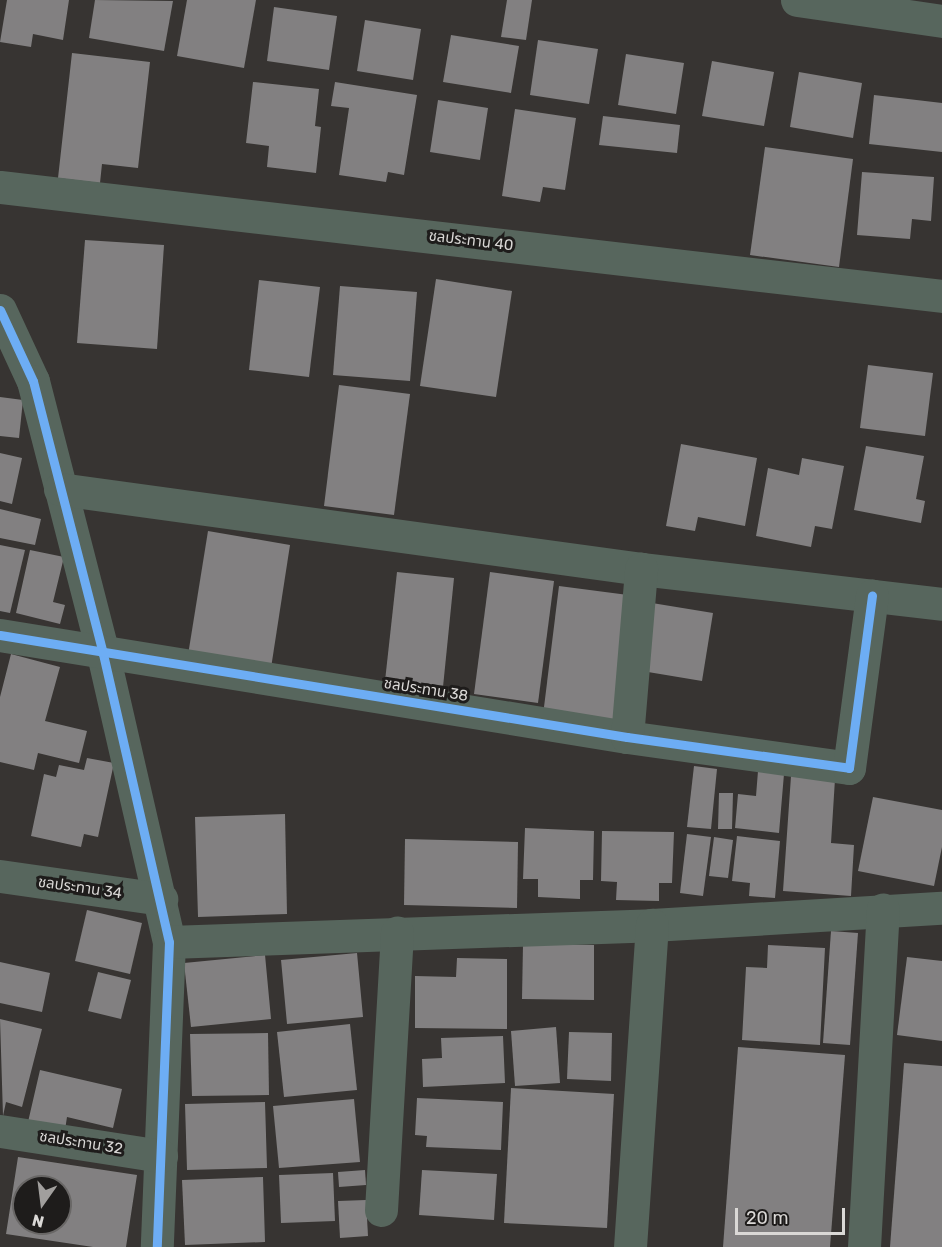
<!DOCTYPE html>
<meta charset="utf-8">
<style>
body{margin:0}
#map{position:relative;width:942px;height:1247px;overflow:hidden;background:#373432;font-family:Rubik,"Noto Sans Thai",sans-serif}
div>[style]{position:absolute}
.building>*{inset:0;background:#828081}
.minor>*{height:33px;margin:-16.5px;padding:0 16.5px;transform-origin:16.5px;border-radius:16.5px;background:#57665d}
.cycleway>*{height:9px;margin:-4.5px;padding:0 4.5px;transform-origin:4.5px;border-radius:4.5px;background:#6dadf4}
span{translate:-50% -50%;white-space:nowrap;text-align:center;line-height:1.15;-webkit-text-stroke:6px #1e1c1b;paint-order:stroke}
.street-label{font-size:15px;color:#dad8d6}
.north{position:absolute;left:12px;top:1175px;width:60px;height:60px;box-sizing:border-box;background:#1e1c1b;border:2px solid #696766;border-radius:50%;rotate:194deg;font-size:16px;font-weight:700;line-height:24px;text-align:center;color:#dad8d6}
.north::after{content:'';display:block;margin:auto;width:21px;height:27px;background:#a19f9d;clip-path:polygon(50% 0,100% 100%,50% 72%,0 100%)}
.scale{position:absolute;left:735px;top:1208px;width:110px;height:27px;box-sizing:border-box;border:3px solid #dad8d6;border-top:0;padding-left:8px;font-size:18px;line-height:21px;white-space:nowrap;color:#dad8d6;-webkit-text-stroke:4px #1e1c1b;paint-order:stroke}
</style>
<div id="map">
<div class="building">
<div style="clip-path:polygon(7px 0,69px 0,63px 40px,33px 34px,31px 47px,0 42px)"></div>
<div style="clip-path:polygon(95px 0,173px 1px,164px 51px,89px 38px)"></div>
<div style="clip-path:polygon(187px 0,256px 0,244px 68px,177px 56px)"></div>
<div style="clip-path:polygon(507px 0,532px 0,526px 40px,501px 37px)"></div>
<div style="clip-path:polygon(274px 7px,337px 16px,329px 70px,267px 61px)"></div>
<div style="clip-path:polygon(365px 20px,421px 29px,413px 80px,357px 71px)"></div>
<div style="clip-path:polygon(451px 35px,519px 46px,511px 93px,443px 82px)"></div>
<div style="clip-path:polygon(538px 40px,598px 49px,589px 104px,530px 95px)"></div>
<div style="clip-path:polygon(72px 53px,150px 62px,138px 168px,102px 164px,100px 183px,58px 178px)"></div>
<div style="clip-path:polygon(626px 54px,684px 63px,676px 114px,618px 105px)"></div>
<div style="clip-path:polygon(712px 61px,774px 72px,764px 126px,702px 116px)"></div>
<div style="clip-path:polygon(799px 72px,862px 83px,853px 138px,790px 127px)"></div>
<div style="clip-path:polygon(253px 82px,319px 89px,315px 126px,321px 127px,316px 173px,267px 167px,269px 146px,246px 143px)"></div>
<div style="clip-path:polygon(335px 82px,417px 95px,404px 175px,388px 172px,386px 182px,339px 175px,349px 108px,331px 106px)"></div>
<div style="clip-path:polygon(874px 95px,942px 103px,942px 152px,869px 144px)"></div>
<div style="clip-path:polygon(438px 100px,488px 108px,480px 160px,430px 152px)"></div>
<div style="clip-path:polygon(515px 109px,576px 118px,565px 190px,543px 187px,540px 202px,502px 196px)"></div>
<div style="clip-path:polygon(603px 116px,680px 125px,677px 153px,599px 145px)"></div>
<div style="clip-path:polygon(765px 147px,853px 159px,839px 267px,750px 255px)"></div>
<div style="clip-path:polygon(862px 172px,934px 177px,931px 221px,912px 219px,910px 239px,857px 235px)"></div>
<div style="clip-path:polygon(85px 240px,164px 245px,157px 349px,77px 343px)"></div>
<div style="clip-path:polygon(436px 279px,512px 291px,496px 397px,420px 386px)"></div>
<div style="clip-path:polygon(259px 280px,320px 287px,309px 377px,249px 370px)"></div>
<div style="clip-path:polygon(340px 286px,417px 292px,410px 381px,333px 375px)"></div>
<div style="clip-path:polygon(868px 365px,933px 373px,925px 436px,860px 428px)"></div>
<div style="clip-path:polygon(339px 385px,410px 394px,394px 515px,324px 506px)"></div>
<div style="clip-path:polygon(0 397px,23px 400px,19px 438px,0 436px)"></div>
<div style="clip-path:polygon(681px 444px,757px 458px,745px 526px,698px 517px,695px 531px,666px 526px)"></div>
<div style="clip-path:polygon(866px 446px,924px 456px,916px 499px,925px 501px,921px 523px,854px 510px)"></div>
<div style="clip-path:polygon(0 453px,22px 458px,12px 504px,0 501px)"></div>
<div style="clip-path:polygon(802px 458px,844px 466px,832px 529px,815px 526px,811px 547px,756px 536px,768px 468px,799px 475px)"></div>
<div style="clip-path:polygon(0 509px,41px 519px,35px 545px,0 538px)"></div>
<div style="clip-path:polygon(208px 531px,290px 545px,271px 668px,188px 655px)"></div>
<div style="clip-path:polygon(0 545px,25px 550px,10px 613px,0 611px)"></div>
<div style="clip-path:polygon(30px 550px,64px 557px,53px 602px,65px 605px,60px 624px,16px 613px)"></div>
<div style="clip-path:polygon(397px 572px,454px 578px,443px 687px,385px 681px)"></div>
<div style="clip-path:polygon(490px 572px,554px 581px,538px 703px,474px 694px)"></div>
<div style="clip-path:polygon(559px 586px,628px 595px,613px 724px,543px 715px)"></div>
<div style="clip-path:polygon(652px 603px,713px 613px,702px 681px,642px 671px)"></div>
<div style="clip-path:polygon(11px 654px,60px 667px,45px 721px,87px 731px,79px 763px,38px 753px,34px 770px,0 762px,0 697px)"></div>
<div style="clip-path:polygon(87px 758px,114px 763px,98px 837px,84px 834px,81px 847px,31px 836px,44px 774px,56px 777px,59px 765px,84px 770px)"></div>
<div style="clip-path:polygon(694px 766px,717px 769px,711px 829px,687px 827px)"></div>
<div style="clip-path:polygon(758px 771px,784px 774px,779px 833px,735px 828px,738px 794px,756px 796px)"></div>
<div style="clip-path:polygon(791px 776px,835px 779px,831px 843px,854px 845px,851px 896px,783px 891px)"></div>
<div style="clip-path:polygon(719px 793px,733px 793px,732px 829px,718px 829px)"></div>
<div style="clip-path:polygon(873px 797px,942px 810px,942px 847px,934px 886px,858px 871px)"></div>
<div style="clip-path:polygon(285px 814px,287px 914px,198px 917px,195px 817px)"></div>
<div style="clip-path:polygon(525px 828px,594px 831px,593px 880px,580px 880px,580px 899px,538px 897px,538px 879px,523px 879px)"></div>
<div style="clip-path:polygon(602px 831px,674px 832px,672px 883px,659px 883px,659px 901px,616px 900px,617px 882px,601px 881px)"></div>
<div style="clip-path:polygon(687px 834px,711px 837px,703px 896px,680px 893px)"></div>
<div style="clip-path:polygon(737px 836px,780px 841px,775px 898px,749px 896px,750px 883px,732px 881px)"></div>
<div style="clip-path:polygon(714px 837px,733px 840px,728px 878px,709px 876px)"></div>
<div style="clip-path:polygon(405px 839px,518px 842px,517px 908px,404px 905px)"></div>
<div style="clip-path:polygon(87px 910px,142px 923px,130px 974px,75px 961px)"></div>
<div style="clip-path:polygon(831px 931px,858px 933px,850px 1045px,823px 1043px)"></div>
<div style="clip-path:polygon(523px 944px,594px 945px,594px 1000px,522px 999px)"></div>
<div style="clip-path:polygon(768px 945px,825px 948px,820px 1045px,742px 1040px,746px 967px,767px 968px)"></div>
<div style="clip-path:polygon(357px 953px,363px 1017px,287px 1024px,281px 960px)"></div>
<div style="clip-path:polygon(265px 955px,271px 1019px,191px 1027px,184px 963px)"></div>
<div style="clip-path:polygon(907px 957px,942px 961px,942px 1041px,897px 1035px)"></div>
<div style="clip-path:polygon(457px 958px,507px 959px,507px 1029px,415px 1028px,415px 976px,456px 977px)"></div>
<div style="clip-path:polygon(0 962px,50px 973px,42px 1012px,0 1003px)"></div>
<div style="clip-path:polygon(98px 972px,131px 980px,121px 1019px,88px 1011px)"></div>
<div style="clip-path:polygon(0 1019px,42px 1029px,22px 1107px,6px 1102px,3px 1116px)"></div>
<div style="clip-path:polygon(350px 1024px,357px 1090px,284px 1097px,277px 1032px)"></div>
<div style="clip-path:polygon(556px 1027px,560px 1083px,515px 1086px,511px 1031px)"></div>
<div style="clip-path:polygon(569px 1032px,612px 1033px,611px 1081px,567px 1079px)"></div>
<div style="clip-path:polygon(268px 1033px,269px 1095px,192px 1096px,190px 1034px)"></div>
<div style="clip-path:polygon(503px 1036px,505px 1083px,423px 1087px,422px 1059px,442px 1058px,441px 1038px)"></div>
<div style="clip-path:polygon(738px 1047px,845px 1055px,830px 1247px,723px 1247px)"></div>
<div style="clip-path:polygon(904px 1063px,942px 1066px,942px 1247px,890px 1247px)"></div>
<div style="clip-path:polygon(40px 1070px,122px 1089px,113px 1128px,67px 1117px,65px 1130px,28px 1122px)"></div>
<div style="clip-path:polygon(511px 1088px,614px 1094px,607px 1228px,504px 1223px)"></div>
<div style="clip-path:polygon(417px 1098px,503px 1102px,501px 1150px,426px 1147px,427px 1136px,415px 1135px)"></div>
<div style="clip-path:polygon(354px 1099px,360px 1162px,279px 1168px,273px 1106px)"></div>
<div style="clip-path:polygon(265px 1102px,267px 1168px,187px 1170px,185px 1104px)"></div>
<div style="clip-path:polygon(evenodd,18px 1157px,137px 1175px,126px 1247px,93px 1247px,6px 1234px,18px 1157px,24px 1187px,60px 1187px,60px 1223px,24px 1223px,24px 1187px)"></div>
<div style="clip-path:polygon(365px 1170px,366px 1185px,339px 1187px,338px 1172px)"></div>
<div style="clip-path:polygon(422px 1170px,497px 1174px,494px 1220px,419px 1215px)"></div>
<div style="clip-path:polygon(333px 1173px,335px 1221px,281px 1223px,279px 1175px)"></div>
<div style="clip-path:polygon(263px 1177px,265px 1242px,185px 1245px,182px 1180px)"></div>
<div style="clip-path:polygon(366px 1200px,368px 1236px,340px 1238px,338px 1201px)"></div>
</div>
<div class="minor">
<div style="left:797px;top:0;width:147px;rotate:8.2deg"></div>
<div style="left:0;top:187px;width:948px;rotate:6.6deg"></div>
<div style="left:0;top:310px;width:78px;rotate:65.1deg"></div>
<div style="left:33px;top:381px;width:282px;rotate:75.6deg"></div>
<div style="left:103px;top:654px;width:295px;rotate:77.1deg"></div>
<div style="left:169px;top:942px;width:305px;rotate:92.3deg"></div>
<div style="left:60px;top:489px;width:586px;rotate:7.84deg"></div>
<div style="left:641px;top:569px;width:303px;rotate:6.6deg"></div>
<div style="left:0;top:635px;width:635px;rotate:9.24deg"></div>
<div style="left:627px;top:737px;width:224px;rotate:7.9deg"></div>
<div style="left:849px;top:768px;width:174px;rotate:-82.4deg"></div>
<div style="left:627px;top:737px;width:169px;rotate:-85.2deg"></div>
<div style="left:0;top:876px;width:163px;rotate:8.1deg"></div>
<div style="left:169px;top:942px;width:483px;rotate:-2deg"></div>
<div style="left:652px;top:925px;width:290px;rotate:-3.4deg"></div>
<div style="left:0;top:1131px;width:163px;rotate:8.8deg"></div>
<div style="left:381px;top:1210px;width:278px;rotate:-86.7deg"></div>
<div style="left:630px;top:1247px;width:323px;rotate:-86.1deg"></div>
<div style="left:864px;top:1247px;width:338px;rotate:-86.8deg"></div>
</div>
<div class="cycleway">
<div style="left:0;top:310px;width:78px;rotate:65.1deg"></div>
<div style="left:33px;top:381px;width:282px;rotate:75.6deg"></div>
<div style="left:103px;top:654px;width:295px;rotate:77.1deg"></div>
<div style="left:169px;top:942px;width:305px;rotate:92.3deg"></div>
<div style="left:0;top:635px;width:635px;rotate:9.24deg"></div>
<div style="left:627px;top:737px;width:224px;rotate:7.9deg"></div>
<div style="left:849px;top:768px;width:174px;rotate:-82.4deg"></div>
</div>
<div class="street-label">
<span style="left:471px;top:241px;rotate:7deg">ชลประทาน 40</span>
<span style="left:426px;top:690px;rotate:9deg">ชลประทาน 38</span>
<span style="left:80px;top:888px;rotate:8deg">ชลประทาน 34</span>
<span style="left:81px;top:1143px;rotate:9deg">ชลประทาน 32</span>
</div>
<div class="north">N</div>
<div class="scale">20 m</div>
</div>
